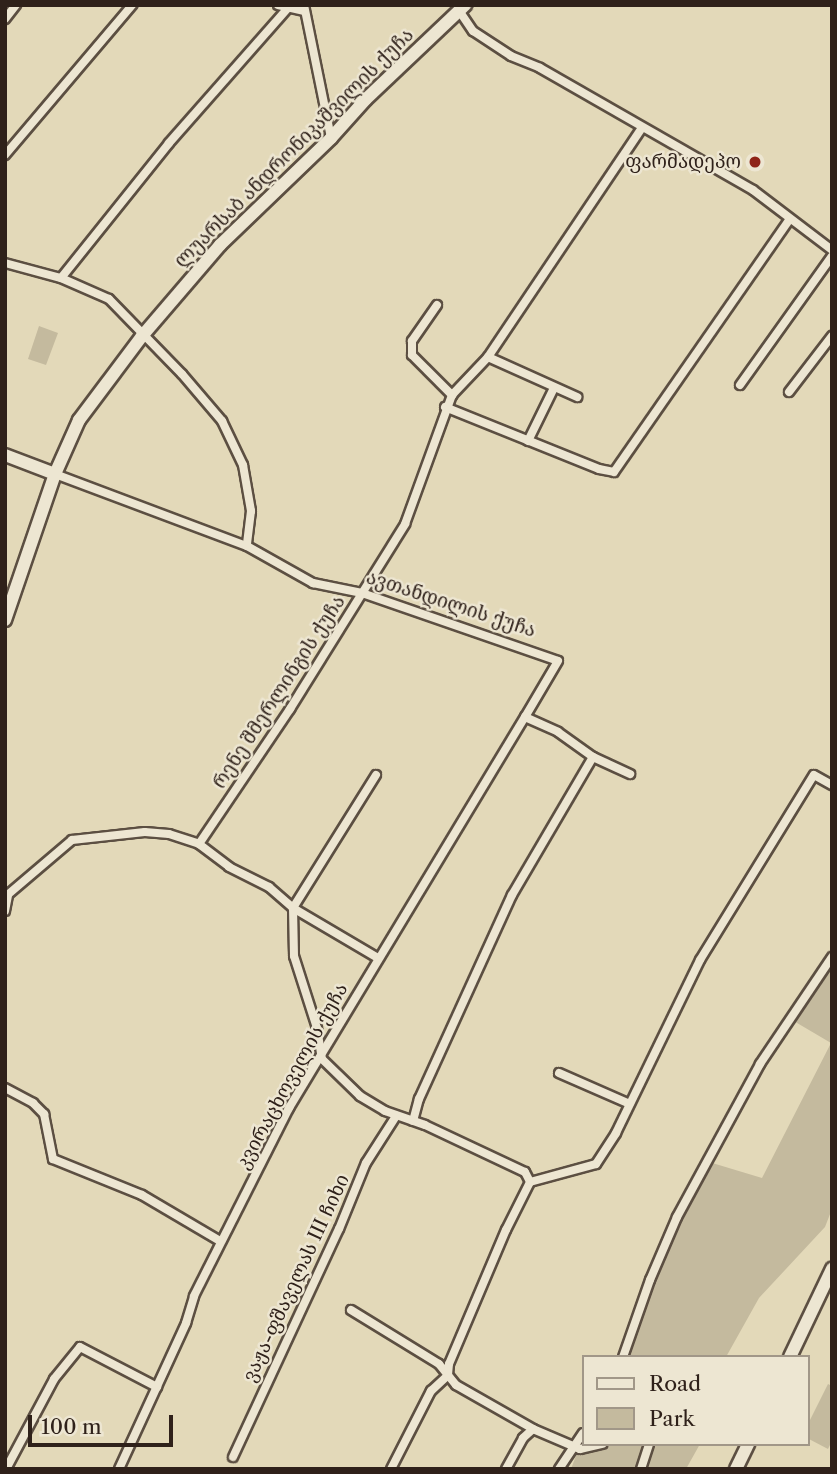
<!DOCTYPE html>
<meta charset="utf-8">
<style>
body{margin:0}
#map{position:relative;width:837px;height:1474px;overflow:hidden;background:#e3d9b9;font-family:"Libre Caslon Text","Noto Serif Georgian",serif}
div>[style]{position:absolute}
.green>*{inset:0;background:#c4ba9e}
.roads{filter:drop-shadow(2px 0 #5c4f42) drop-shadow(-2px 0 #5c4f42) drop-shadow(0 2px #5c4f42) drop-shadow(0 -2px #5c4f42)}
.street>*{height:8px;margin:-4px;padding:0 4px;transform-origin:4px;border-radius:4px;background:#ede6d2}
.secondary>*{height:12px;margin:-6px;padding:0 6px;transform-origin:6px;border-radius:6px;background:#ede6d2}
.dots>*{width:19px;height:19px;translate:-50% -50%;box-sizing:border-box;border:4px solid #ede6d2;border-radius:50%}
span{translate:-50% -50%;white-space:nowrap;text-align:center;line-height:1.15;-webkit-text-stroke:5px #ede6d2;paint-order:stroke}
.street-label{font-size:19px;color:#2f211a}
.poi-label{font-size:19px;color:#2f211a}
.right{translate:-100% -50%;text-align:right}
.frame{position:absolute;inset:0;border:7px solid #2f211a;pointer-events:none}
.legend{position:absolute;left:582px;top:1355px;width:228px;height:91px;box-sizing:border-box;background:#ede6d2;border:2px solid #a19788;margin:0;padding:9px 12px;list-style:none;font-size:21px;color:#2f211a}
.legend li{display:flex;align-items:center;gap:14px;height:35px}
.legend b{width:35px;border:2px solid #a19788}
.scale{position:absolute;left:28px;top:1415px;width:145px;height:32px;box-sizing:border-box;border:4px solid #2f211a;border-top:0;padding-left:9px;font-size:21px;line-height:24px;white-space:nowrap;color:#2f211a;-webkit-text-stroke:5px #ede6d2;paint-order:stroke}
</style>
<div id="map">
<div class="green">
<div style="clip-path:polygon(39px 326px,58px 333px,46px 365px,28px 359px)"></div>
<div style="clip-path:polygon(832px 960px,832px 1209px,825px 1227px,759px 1298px,726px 1357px,622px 1357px,672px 1227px,709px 1162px,762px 1178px,831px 1043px,792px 1020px)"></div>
<div style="clip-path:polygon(828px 1384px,832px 1386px,832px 1441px,828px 1449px,807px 1438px,807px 1426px)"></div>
<div style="clip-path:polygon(583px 1437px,583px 1444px,700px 1444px,686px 1469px,571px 1469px)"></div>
</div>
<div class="roads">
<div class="street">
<div style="left:278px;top:5px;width:26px;rotate:13deg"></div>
<div style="left:304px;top:5px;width:136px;rotate:78.5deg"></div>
<div style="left:460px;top:12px;width:23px;rotate:56deg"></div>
<div style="left:473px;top:31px;width:45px;rotate:33.3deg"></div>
<div style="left:511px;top:56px;width:31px;rotate:22deg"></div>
<div style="left:540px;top:68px;width:245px;rotate:29.8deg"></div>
<div style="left:753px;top:190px;width:99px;rotate:37.2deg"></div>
<div style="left:5px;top:19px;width:18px;rotate:-52deg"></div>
<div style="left:5px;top:155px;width:197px;rotate:-49.7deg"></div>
<div style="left:5px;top:263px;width:58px;rotate:15deg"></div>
<div style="left:61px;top:278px;width:52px;rotate:23.6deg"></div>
<div style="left:109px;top:299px;width:105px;rotate:45.8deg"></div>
<div style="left:182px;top:374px;width:62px;rotate:49.6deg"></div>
<div style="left:222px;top:421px;width:49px;rotate:64.5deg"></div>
<div style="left:243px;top:465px;width:47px;rotate:80.1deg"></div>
<div style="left:251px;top:511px;width:35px;rotate:97deg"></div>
<div style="left:61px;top:278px;width:173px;rotate:-51.3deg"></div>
<div style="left:169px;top:143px;width:179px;rotate:-48.6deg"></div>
<div style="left:437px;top:305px;width:44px;rotate:124.8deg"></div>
<div style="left:412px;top:341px;width:14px;rotate:90deg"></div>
<div style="left:412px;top:355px;width:57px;rotate:45deg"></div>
<div style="left:488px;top:357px;width:98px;rotate:24.2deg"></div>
<div style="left:740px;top:385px;width:158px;rotate:-54.5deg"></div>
<div style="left:789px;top:392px;width:71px;rotate:-52.5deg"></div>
<div style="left:445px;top:407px;width:166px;rotate:21.9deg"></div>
<div style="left:599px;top:469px;width:15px;rotate:11deg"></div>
<div style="left:614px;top:472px;width:308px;rotate:-55.2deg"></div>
<div style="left:528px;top:441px;width:59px;rotate:-63.9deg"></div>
<div style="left:55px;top:474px;width:205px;rotate:20.6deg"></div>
<div style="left:247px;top:546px;width:76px;rotate:29.3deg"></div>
<div style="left:313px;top:583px;width:50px;rotate:11.5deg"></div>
<div style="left:362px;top:593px;width:207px;rotate:19.1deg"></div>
<div style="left:558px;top:661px;width:65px;rotate:120.5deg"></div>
<div style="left:525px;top:717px;width:36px;rotate:24deg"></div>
<div style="left:558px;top:732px;width:43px;rotate:35.5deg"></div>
<div style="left:593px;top:757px;width:41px;rotate:24.7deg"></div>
<div style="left:376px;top:775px;width:157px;rotate:122deg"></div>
<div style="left:293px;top:908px;width:99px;rotate:30.5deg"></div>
<div style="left:199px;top:844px;width:163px;rotate:-56deg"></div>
<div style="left:290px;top:709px;width:218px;rotate:-58.1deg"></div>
<div style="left:405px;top:524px;width:137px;rotate:-70deg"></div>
<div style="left:452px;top:395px;width:52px;rotate:-46.5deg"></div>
<div style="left:488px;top:357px;width:276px;rotate:-56.1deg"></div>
<div style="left:5px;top:897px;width:88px;rotate:-40.4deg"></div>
<div style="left:72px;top:840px;width:73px;rotate:-6.3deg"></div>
<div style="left:145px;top:832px;width:24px;rotate:5deg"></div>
<div style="left:169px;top:834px;width:32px;rotate:18deg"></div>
<div style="left:199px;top:844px;width:38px;rotate:37deg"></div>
<div style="left:229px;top:867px;width:45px;rotate:26.6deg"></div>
<div style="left:269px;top:887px;width:32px;rotate:41deg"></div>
<div style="left:293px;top:908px;width:48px;rotate:88.8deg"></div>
<div style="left:294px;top:956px;width:76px;rotate:72.3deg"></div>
<div style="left:317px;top:1028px;width:31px;rotate:81deg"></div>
<div style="left:322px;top:1059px;width:53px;rotate:44.2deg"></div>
<div style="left:360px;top:1096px;width:29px;rotate:31deg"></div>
<div style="left:385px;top:1111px;width:42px;rotate:19.3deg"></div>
<div style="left:425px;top:1125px;width:110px;rotate:25.2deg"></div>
<div style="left:525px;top:1172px;width:11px;rotate:63deg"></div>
<div style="left:5px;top:911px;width:15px;rotate:-79deg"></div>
<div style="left:559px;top:1073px;width:77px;rotate:23.6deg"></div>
<div style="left:5px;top:1088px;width:32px;rotate:28deg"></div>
<div style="left:33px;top:1103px;width:16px;rotate:45deg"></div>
<div style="left:44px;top:1114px;width:46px;rotate:78.7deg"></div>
<div style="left:53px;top:1159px;width:96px;rotate:22deg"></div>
<div style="left:142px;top:1195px;width:91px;rotate:30.5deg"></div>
<div style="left:413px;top:1121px;width:23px;rotate:-75deg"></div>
<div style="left:419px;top:1099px;width:224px;rotate:-65.5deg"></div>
<div style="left:512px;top:895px;width:160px;rotate:-59.6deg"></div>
<div style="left:530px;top:1182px;width:68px;rotate:-15.3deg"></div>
<div style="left:596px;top:1164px;width:37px;rotate:-57deg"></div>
<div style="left:616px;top:1133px;width:192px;rotate:-64.1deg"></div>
<div style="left:700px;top:960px;width:217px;rotate:-58.4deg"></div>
<div style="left:814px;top:775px;width:21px;rotate:29deg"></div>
<div style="left:351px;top:1310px;width:103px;rotate:31.5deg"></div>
<div style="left:439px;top:1364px;width:27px;rotate:51deg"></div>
<div style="left:456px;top:1385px;width:89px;rotate:29.7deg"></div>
<div style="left:533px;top:1429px;width:51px;rotate:23.1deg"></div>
<div style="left:580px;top:1449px;width:23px;rotate:-13deg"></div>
<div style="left:623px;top:1357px;width:82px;rotate:-70.7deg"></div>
<div style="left:650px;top:1280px;width:69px;rotate:-66.8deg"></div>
<div style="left:677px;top:1217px;width:174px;rotate:-61.5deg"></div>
<div style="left:760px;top:1064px;width:129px;rotate:-56.1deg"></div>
<div style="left:233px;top:1457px;width:251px;rotate:-65.1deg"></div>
<div style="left:339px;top:1229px;width:71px;rotate:-67.8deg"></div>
<div style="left:366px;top:1163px;width:56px;rotate:-57.4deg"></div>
<div style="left:6px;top:1469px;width:102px;rotate:-61.9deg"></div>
<div style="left:54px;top:1379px;width:41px;rotate:-50.9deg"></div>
<div style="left:80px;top:1347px;width:87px;rotate:27.5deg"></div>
<div style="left:119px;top:1469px;width:161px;rotate:-65.3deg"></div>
<div style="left:186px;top:1323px;width:28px;rotate:-73deg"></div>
<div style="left:194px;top:1296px;width:211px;rotate:-63.2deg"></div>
<div style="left:289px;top:1108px;width:457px;rotate:-58.9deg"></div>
<div style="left:391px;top:1469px;width:88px;rotate:-62.9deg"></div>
<div style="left:431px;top:1391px;width:23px;rotate:-43deg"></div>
<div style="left:448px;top:1375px;width:11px;rotate:-85deg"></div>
<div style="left:449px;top:1364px;width:146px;rotate:-67deg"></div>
<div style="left:506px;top:1230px;width:54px;rotate:-63.4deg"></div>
<div style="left:506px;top:1469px;width:35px;rotate:-61deg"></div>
<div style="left:523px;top:1438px;width:13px;rotate:-42deg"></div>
<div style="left:559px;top:1469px;width:43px;rotate:-56.3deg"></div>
<div style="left:641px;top:1469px;width:26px;rotate:-72deg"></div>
</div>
<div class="secondary">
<div style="left:5px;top:455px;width:53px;rotate:20.8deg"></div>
<div style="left:5px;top:620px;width:154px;rotate:-71.1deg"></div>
<div style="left:55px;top:474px;width:59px;rotate:-66deg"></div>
<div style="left:79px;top:420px;width:105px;rotate:-53.1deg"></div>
<div style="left:142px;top:336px;width:120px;rotate:-49.4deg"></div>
<div style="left:220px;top:245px;width:154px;rotate:-43.9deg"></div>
<div style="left:331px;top:138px;width:52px;rotate:-48.1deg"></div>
<div style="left:366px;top:99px;width:137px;rotate:-43.5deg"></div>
<div style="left:790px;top:1357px;width:98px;rotate:-64.5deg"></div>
<div style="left:736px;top:1469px;width:28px;rotate:-64deg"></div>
</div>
</div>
<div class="dots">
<div style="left:755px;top:162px;background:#8f2418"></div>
</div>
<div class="street-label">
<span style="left:294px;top:148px;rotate:-45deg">ლუარსაბ ანდრონიკაშვილის ქუჩა</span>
<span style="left:451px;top:604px;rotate:18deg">ავთანდილის ქუჩა</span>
<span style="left:279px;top:692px;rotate:-57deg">რენე შმერლინგის ქუჩა</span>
<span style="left:292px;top:1076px;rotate:-61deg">კვირაცხოველის ქუჩა</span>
<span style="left:296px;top:1278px;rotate:-65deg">ვაჟა-ფშაველას III ჩიხი</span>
</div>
<div class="poi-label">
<span class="right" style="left:741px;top:162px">ფარმადეპო</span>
</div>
<div class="frame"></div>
<ul class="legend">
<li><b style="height:9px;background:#ede6d2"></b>Road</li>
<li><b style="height:19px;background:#c4ba9e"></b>Park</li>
</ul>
<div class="scale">100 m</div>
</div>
